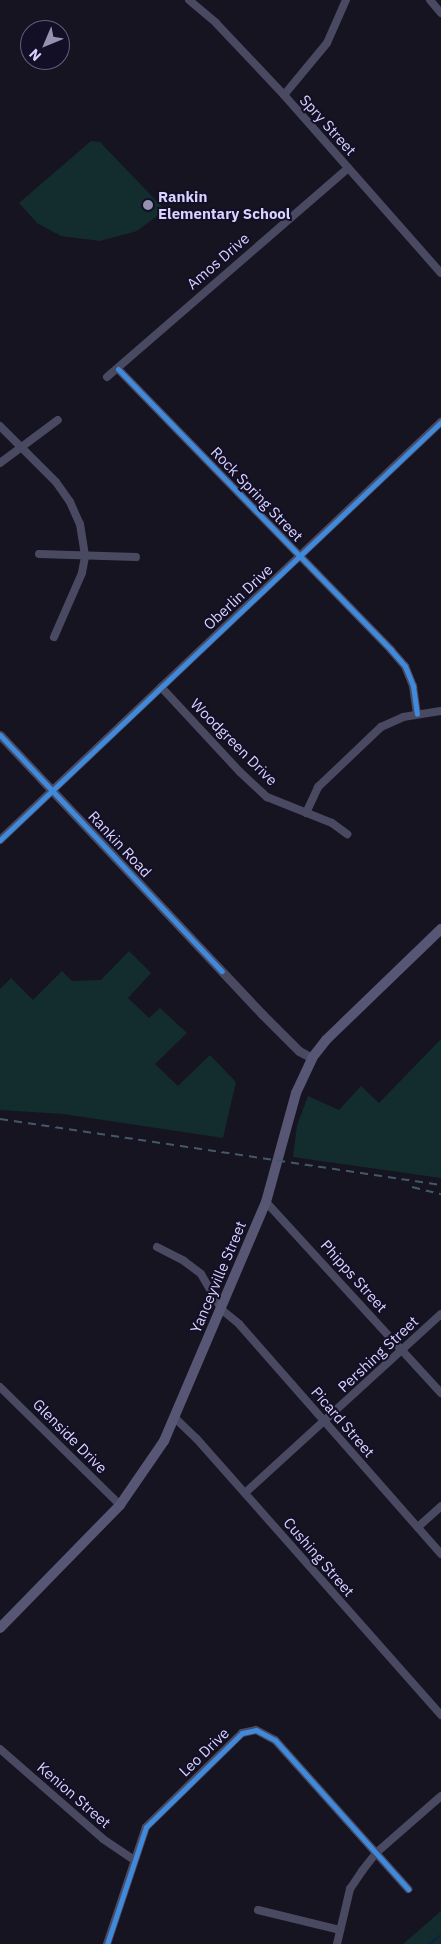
<!DOCTYPE html>
<style>
body{margin:0}
#map{position:relative;width:441px;height:1944px;overflow:hidden;background:#161421;font-family:"IBM Plex Sans",sans-serif}
div>[style]{position:absolute}
.green>*{inset:0;background:#132c2d}
.stream>*{height:2px;margin:-1px;padding:0 1px;transform-origin:1px;border-radius:1px;background:#0d2144}
.minor>*{height:8px;margin:-4px;padding:0 4px;transform-origin:4px;border-radius:4px;background:#4a4962}
.tertiary>*{height:9px;margin:-4.5px;padding:0 4.5px;transform-origin:4.5px;border-radius:4.5px;background:#4a4962}
.secondary>*{height:10px;margin:-5px;padding:0 5px;transform-origin:5px;border-radius:5px;background:#575674}
.rail>*{height:2px;margin-top:-1px;transform-origin:0;background:repeating-linear-gradient(90deg,#43596b 0 8px,transparent 0 14px)}
.cycleway>*{height:5px;margin:-2.5px;padding:0 2.5px;transform-origin:2.5px;border-radius:2.5px;background:#408adc}
.dots>*{width:14px;height:14px;translate:-50% -50%;box-sizing:border-box;border:2px solid #130f26;border-radius:50%}
span{translate:-50% -50%;white-space:nowrap;text-align:center;line-height:1.15;-webkit-text-stroke:4px #130f26;paint-order:stroke}
.street-label{font-size:15px;color:#d9d4ff}
.poi-label{font-size:15px;color:#d9d4ff;font-weight:700}
.left{translate:0 -50%;text-align:left}
.north{position:absolute;left:20px;top:20px;width:50px;height:50px;box-sizing:border-box;background:#130f26;border:1px solid #625e7d;border-radius:50%;rotate:225deg;font-size:14px;font-weight:700;line-height:20px;text-align:center;color:#d9d4ff}
.north::after{content:'';display:block;margin:auto;width:18px;height:22px;background:#9591b1;clip-path:polygon(50% 0,100% 100%,50% 72%,0 100%)}
</style>
<div id="map">
<div class="green">
<div style="clip-path:polygon(91px 141px,100px 142px,165px 210px,137px 231px,100px 241px,61px 236px,37px 223px,19px 203px)"></div>
<div style="clip-path:polygon(129px 951px,151px 973px,128px 998px,149px 1018px,160px 1008px,187px 1033px,155px 1064px,178px 1086px,210px 1055px,236px 1082px,223px 1138px,63px 1114px,0 1110px,0 989px,11px 978px,33px 1000px,62px 971px,72px 981px,101px 980px)"></div>
<div style="clip-path:polygon(441px 1039px,441px 1178px,293px 1157px,297px 1125px,308px 1096px,339px 1110px,361px 1086px,379px 1103px)"></div>
<div style="clip-path:polygon(441px 1911px,441px 1944px,403px 1944px)"></div>
</div>
<div class="stream">
<div style="left:429px;top:1944px;width:15px;rotate:-37deg"></div>
</div>
<div class="minor">
<div style="left:189px;top:0;width:35px;rotate:40deg"></div>
<div style="left:216px;top:23px;width:99px;rotate:46.6deg"></div>
<div style="left:284px;top:95px;width:237px;rotate:48.6deg"></div>
<div style="left:430px;top:0;width:17px;rotate:50deg"></div>
<div style="left:284px;top:95px;width:67px;rotate:-50.4deg"></div>
<div style="left:327px;top:43px;width:47px;rotate:-66.2deg"></div>
<div style="left:118px;top:369px;width:392px;rotate:45.8deg"></div>
<div style="left:391px;top:650px;width:21px;rotate:49deg"></div>
<div style="left:405px;top:666px;width:22px;rotate:68deg"></div>
<div style="left:413px;top:686px;width:28px;rotate:82deg"></div>
<div style="left:107px;top:377px;width:319px;rotate:-40.9deg"></div>
<div style="left:0;top:426px;width:79px;rotate:45deg"></div>
<div style="left:56px;top:482px;width:24px;rotate:55deg"></div>
<div style="left:70px;top:502px;width:24px;rotate:66deg"></div>
<div style="left:80px;top:524px;width:33px;rotate:81deg"></div>
<div style="left:85px;top:557px;width:16px;rotate:101deg"></div>
<div style="left:82px;top:573px;width:70px;rotate:113.6deg"></div>
<div style="left:0;top:463px;width:72px;rotate:-36.6deg"></div>
<div style="left:39px;top:554px;width:97px;rotate:1.8deg"></div>
<div style="left:161px;top:687px;width:116px;rotate:47.1deg"></div>
<div style="left:240px;top:772px;width:37px;rotate:43deg"></div>
<div style="left:267px;top:797px;width:70px;rotate:21.8deg"></div>
<div style="left:332px;top:823px;width:19px;rotate:36deg"></div>
<div style="left:306px;top:813px;width:29px;rotate:-65deg"></div>
<div style="left:318px;top:787px;width:87px;rotate:-43.6deg"></div>
<div style="left:381px;top:727px;width:24px;rotate:-24deg"></div>
<div style="left:403px;top:717px;width:38px;rotate:-9deg"></div>
<div style="left:0;top:840px;width:608px;rotate:-43.47deg"></div>
<div style="left:266px;top:1202px;width:259px;rotate:47.5deg"></div>
<div style="left:157px;top:1247px;width:30px;rotate:27deg"></div>
<div style="left:184px;top:1261px;width:21px;rotate:37deg"></div>
<div style="left:201px;top:1274px;width:42px;rotate:59.7deg"></div>
<div style="left:222px;top:1310px;width:22px;rotate:39deg"></div>
<div style="left:239px;top:1324px;width:306px;rotate:48.7deg"></div>
<div style="left:0;top:1387px;width:168px;rotate:44.5deg"></div>
<div style="left:175px;top:1418px;width:29px;rotate:44deg"></div>
<div style="left:196px;top:1438px;width:370px;rotate:48.5deg"></div>
<div style="left:245px;top:1493px;width:265px;rotate:-42.4deg"></div>
<div style="left:418px;top:1527px;width:31px;rotate:-42deg"></div>
<div style="left:0;top:1749px;width:137px;rotate:41.1deg"></div>
<div style="left:103px;top:1839px;width:36px;rotate:34deg"></div>
<div style="left:258px;top:1910px;width:84px;rotate:13.7deg"></div>
<div style="left:107px;top:1944px;width:123px;rotate:-71.6deg"></div>
<div style="left:146px;top:1827px;width:134px;rotate:-44.4deg"></div>
<div style="left:242px;top:1733px;width:14px;rotate:-12deg"></div>
<div style="left:256px;top:1730px;width:21px;rotate:28deg"></div>
<div style="left:275px;top:1740px;width:200px;rotate:48.2deg"></div>
<div style="left:337px;top:1944px;width:57px;rotate:-76.7deg"></div>
<div style="left:350px;top:1889px;width:22px;rotate:-56deg"></div>
<div style="left:362px;top:1871px;width:23px;rotate:-52deg"></div>
<div style="left:376px;top:1853px;width:86px;rotate:-41.2deg"></div>
</div>
<div class="tertiary">
<div style="left:0;top:735px;width:383px;rotate:46.8deg"></div>
<div style="left:262px;top:1014px;width:52px;rotate:45deg"></div>
<div style="left:299px;top:1051px;width:15px;rotate:28deg"></div>
</div>
<div class="secondary">
<div style="left:0;top:1628px;width:172px;rotate:-45.7deg"></div>
<div style="left:120px;top:1505px;width:78px;rotate:-55.5deg"></div>
<div style="left:164px;top:1441px;width:260px;rotate:-66.9deg"></div>
<div style="left:266px;top:1202px;width:113px;rotate:-74.6deg"></div>
<div style="left:296px;top:1093px;width:38px;rotate:-65deg"></div>
<div style="left:312px;top:1058px;width:23px;rotate:-52deg"></div>
<div style="left:326px;top:1040px;width:160px;rotate:-44deg"></div>
</div>
<div class="rail">
<div style="left:0;top:1119px;width:446px;rotate:8.5deg"></div>
<div style="left:412px;top:1187px;width:30px;rotate:14deg"></div>
</div>
<div class="cycleway">
<div style="left:118px;top:369px;width:392px;rotate:45.8deg"></div>
<div style="left:391px;top:650px;width:21px;rotate:49deg"></div>
<div style="left:405px;top:666px;width:22px;rotate:68deg"></div>
<div style="left:413px;top:686px;width:28px;rotate:82deg"></div>
<div style="left:0;top:735px;width:324px;rotate:46.8deg"></div>
<div style="left:0;top:840px;width:608px;rotate:-43.47deg"></div>
<div style="left:107px;top:1944px;width:123px;rotate:-71.6deg"></div>
<div style="left:146px;top:1827px;width:134px;rotate:-44.4deg"></div>
<div style="left:242px;top:1733px;width:14px;rotate:-12deg"></div>
<div style="left:256px;top:1730px;width:21px;rotate:28deg"></div>
<div style="left:275px;top:1740px;width:200px;rotate:48.2deg"></div>
</div>
<div class="dots">
<div style="left:148px;top:205px;background:#9591b1"></div>
</div>
<div class="street-label">
<span style="left:328px;top:125px;rotate:48deg">Spry Street</span>
<span style="left:218px;top:261px;rotate:-41deg">Amos Drive</span>
<span style="left:257px;top:494px;rotate:46deg">Rock Spring Street</span>
<span style="left:238px;top:597px;rotate:-43deg">Oberlin Drive</span>
<span style="left:234px;top:742px;rotate:45deg">Woodgreen Drive</span>
<span style="left:120px;top:844px;rotate:47deg">Rankin Road</span>
<span style="left:354px;top:1276px;rotate:48deg">Phipps Street</span>
<span style="left:218px;top:1277px;rotate:-67deg">Yanceyville Street</span>
<span style="left:378px;top:1354px;rotate:-43deg">Pershing Street</span>
<span style="left:343px;top:1422px;rotate:49deg">Picard Street</span>
<span style="left:70px;top:1436px;rotate:45deg">Glenside Drive</span>
<span style="left:319px;top:1557px;rotate:49deg">Cushing Street</span>
<span style="left:204px;top:1752px;rotate:-44deg">Leo Drive</span>
<span style="left:74px;top:1795px;rotate:41deg">Kenion Street</span>
</div>
<div class="poi-label">
<span class="left" style="left:158px;top:205px">Rankin<br>Elementary School</span>
</div>
<div class="north">N</div>
</div>
